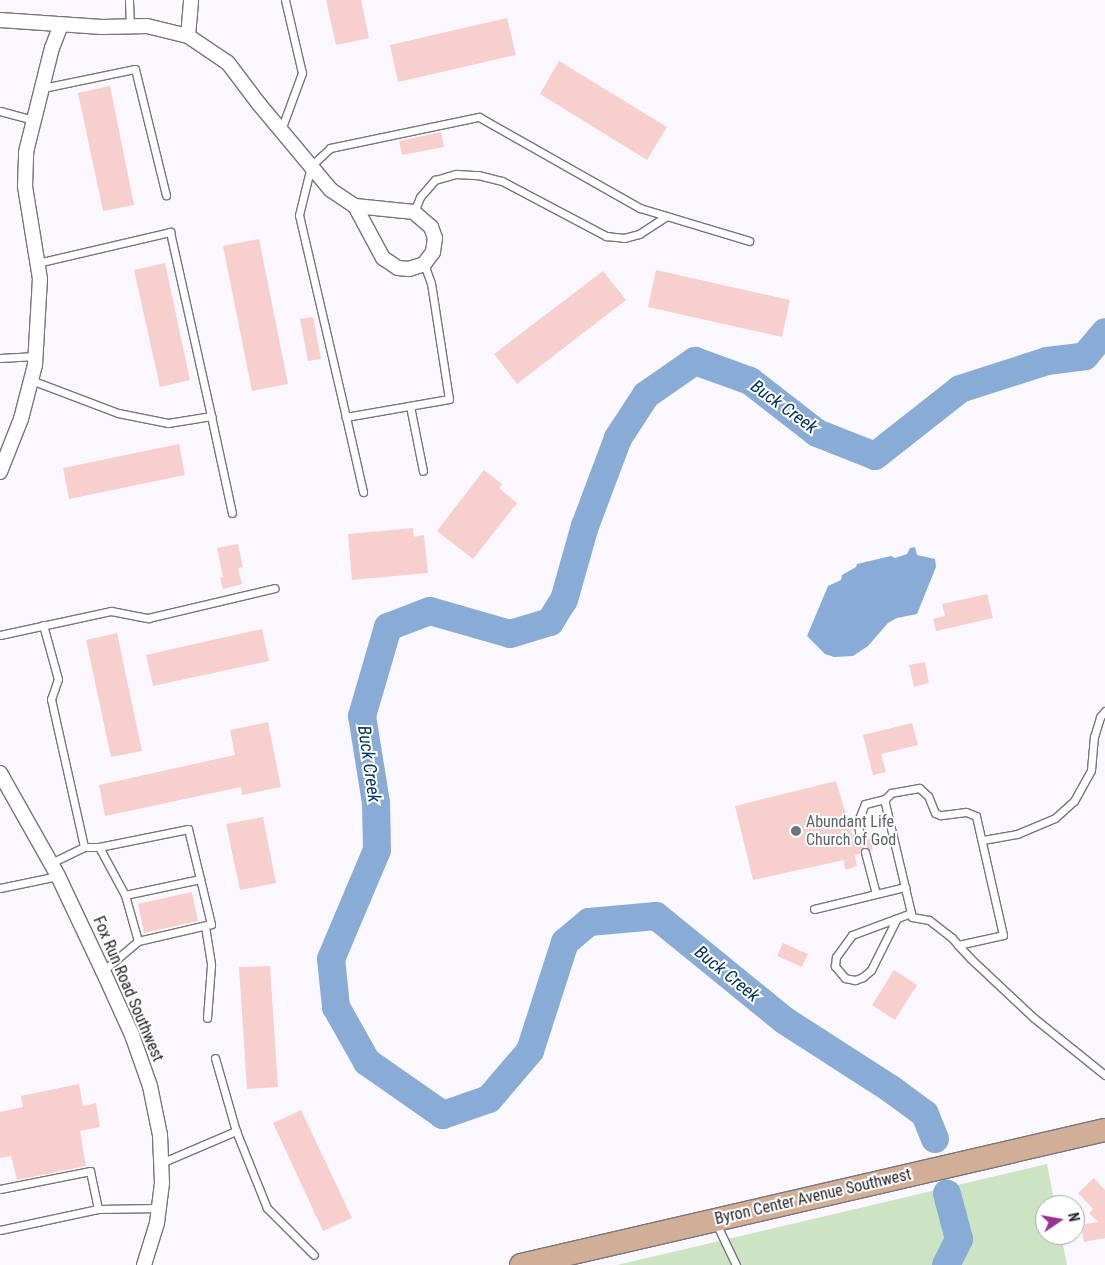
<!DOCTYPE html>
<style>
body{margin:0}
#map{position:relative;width:1105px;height:1265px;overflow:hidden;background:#fbf7fe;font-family:"Roboto Condensed",sans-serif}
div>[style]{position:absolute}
.green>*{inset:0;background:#cce4c4}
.water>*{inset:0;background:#89acd6}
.river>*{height:28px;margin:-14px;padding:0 14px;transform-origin:14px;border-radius:14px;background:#89acd6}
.building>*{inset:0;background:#f7d0ce}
.roads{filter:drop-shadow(1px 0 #78757b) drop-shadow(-1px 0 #78757b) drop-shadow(0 1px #78757b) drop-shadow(0 -1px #78757b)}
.service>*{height:7px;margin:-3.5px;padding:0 3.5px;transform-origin:3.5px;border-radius:3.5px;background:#fff}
.minor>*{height:14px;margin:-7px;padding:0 7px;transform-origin:7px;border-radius:7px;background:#fff}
.primary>*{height:22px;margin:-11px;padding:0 11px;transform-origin:11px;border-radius:11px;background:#d1af97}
.dots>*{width:14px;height:14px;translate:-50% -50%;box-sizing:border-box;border:2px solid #fff;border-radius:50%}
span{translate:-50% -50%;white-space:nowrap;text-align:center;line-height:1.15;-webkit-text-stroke:4px #fff;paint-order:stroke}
.worship-label{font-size:16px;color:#5b616d}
.left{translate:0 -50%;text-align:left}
.street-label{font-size:16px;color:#282629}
.water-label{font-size:18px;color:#003466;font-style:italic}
.north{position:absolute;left:1035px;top:1195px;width:50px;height:50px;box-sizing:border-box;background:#fff;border:1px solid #a9a8a9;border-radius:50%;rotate:78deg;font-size:14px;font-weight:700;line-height:20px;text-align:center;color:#282629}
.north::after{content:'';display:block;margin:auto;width:18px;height:22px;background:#9b3194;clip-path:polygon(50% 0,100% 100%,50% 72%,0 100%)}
</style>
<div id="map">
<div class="green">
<div style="clip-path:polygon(1047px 1164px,1055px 1205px,1045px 1205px,1045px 1235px,1061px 1235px,1067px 1265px,617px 1265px)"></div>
</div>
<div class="water">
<div style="clip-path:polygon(915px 547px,917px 555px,935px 559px,936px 567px,917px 614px,897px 618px,888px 623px,868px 646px,853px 656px,834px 657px,825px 654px,807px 636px,828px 586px,841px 580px,842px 575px,856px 567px,857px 564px,891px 556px,895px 558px,907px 554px,910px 548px)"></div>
</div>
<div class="river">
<div style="left:935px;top:1139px;width:27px;rotate:-112deg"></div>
<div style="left:925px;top:1114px;width:42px;rotate:-143.7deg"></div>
<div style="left:891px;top:1089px;width:127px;rotate:-147.2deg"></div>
<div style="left:784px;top:1020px;width:165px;rotate:-140.9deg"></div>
<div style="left:656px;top:916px;width:67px;rotate:174.9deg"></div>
<div style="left:589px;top:922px;width:31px;rotate:140deg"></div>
<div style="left:565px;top:942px;width:114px;rotate:107.8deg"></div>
<div style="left:530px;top:1051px;width:63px;rotate:130.5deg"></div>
<div style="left:489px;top:1099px;width:49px;rotate:160.8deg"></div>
<div style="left:443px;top:1115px;width:93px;rotate:-145.1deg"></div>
<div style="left:367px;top:1062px;width:63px;rotate:-119.4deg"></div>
<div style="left:336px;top:1007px;width:48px;rotate:-95.9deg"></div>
<div style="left:331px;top:959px;width:118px;rotate:-67.1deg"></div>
<div style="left:377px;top:850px;width:47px;rotate:-91.2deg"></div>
<div style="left:376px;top:803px;width:88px;rotate:-99.1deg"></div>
<div style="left:362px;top:716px;width:93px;rotate:-73.7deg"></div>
<div style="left:388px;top:627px;width:45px;rotate:-20.9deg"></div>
<div style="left:430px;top:611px;width:83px;rotate:16deg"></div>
<div style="left:510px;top:634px;width:42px;rotate:-16.7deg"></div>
<div style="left:550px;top:622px;width:26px;rotate:-58deg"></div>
<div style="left:564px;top:600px;width:77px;rotate:-74.2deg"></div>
<div style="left:585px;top:526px;width:94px;rotate:-69.4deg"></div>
<div style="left:618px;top:438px;width:51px;rotate:-56.9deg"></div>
<div style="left:646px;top:395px;width:60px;rotate:-34.8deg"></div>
<div style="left:695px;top:361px;width:59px;rotate:20deg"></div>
<div style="left:750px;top:381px;width:85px;rotate:37.8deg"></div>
<div style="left:817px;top:433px;width:62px;rotate:21.6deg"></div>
<div style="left:875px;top:456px;width:108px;rotate:-38.2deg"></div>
<div style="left:960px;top:389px;width:91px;rotate:-17.8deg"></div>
<div style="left:1047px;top:361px;width:38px;rotate:-7deg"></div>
<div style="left:1085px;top:356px;width:31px;rotate:-50deg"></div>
<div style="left:946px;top:1265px;width:29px;rotate:-63deg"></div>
<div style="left:959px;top:1239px;width:47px;rotate:-104.9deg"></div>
</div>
<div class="building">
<div style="clip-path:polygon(326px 0,361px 0,369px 38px,336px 45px)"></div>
<div style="clip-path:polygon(507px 18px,516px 55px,398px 82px,390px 45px)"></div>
<div style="clip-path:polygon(559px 61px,667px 127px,647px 160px,540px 94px)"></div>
<div style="clip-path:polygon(110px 86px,134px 205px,103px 211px,78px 93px)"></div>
<div style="clip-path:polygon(441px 132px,444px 147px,402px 155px,399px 141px)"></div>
<div style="clip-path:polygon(259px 239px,288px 384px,252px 391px,223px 246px)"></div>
<div style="clip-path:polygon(165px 263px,190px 380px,160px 387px,134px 270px)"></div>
<div style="clip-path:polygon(656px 270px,790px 300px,782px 337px,648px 307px)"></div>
<div style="clip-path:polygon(603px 271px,626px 300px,517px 384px,494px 354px)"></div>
<div style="clip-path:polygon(313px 317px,321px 359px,308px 361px,300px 319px)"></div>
<div style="clip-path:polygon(179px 444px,185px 475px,69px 499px,63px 468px)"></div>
<div style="clip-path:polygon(484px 470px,502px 484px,499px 488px,517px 503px,473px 559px,437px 531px)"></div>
<div style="clip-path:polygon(413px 528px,414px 537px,424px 535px,428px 573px,352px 580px,348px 534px)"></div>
<div style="clip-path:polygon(238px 544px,243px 567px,238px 568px,242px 584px,223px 589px,220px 578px,223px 577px,217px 548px)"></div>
<div style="clip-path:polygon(987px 594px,993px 618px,936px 631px,933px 619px,945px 616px,942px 604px)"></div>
<div style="clip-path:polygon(262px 629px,269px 661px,153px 686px,146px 655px)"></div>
<div style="clip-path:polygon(117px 633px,142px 751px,111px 757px,86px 640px)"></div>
<div style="clip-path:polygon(925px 662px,929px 683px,914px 687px,909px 665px)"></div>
<div style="clip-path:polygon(268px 722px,281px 787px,242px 795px,241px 787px,105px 816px,99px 785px,235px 755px,230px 730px)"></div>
<div style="clip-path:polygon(912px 723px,918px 745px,881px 754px,886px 772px,873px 775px,863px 735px)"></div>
<div style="clip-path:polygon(836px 781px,852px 834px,860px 837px,867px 829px,873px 850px,870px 851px,866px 847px,862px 848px,860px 854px,855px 855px,857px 866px,845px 870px,844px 860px,753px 880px,735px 806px)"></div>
<div style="clip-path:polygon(263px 817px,276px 883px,240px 890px,226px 824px)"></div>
<div style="clip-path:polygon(192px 892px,198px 921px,144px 933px,138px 904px)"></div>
<div style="clip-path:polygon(783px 943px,808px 954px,802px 967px,777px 956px)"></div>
<div style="clip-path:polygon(270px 966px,278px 1087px,247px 1089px,239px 967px)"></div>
<div style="clip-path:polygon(894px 970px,917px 985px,895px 1020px,872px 1005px)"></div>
<div style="clip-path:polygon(79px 1084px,83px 1106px,96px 1103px,100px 1127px,80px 1131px,86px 1166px,17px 1180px,11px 1156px,0 1158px,0 1112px,23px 1107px,21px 1096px)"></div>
<div style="clip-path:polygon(301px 1110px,352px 1218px,323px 1231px,273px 1123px)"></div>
<div style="clip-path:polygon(1094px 1178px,1105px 1190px,1105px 1238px,1084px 1242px,1081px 1225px,1098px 1222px,1089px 1213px,1093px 1209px,1078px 1193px)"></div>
</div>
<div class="roads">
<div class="service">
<div style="left:129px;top:0;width:26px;rotate:88deg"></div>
<div style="left:43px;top:88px;width:94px;rotate:-11.7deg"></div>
<div style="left:135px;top:69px;width:130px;rotate:76.2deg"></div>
<div style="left:0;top:111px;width:35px;rotate:15deg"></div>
<div style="left:281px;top:130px;width:61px;rotate:-69.8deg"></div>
<div style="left:302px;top:73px;width:75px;rotate:-103.1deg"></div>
<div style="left:414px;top:212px;width:16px;rotate:-68deg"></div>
<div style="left:420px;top:197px;width:23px;rotate:-49deg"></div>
<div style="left:435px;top:180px;width:22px;rotate:-16deg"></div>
<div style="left:456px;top:174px;width:22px;rotate:3deg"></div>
<div style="left:478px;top:175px;width:25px;rotate:14deg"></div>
<div style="left:502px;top:181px;width:118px;rotate:27.9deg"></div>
<div style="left:606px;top:236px;width:18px;rotate:6deg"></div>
<div style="left:624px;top:238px;width:16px;rotate:-15deg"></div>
<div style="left:639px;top:234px;width:33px;rotate:-33deg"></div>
<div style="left:37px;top:263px;width:137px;rotate:-13.1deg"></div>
<div style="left:170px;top:232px;width:189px;rotate:77.4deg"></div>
<div style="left:424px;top:264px;width:20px;rotate:70deg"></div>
<div style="left:431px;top:283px;width:117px;rotate:81.2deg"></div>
<div style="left:449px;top:399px;width:105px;rotate:170.1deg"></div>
<div style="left:346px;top:417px;width:207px;rotate:-103.1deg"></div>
<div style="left:299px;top:215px;width:50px;rotate:-76.2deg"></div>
<div style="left:311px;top:166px;width:26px;rotate:-43deg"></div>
<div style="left:330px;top:148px;width:152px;rotate:-11.8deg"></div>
<div style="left:479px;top:117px;width:185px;rotate:29.5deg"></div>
<div style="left:640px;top:208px;width:114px;rotate:16.8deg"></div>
<div style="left:0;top:358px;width:36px;rotate:-3deg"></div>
<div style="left:31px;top:380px;width:93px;rotate:20.8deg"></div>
<div style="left:118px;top:413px;width:51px;rotate:11.3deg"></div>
<div style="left:168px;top:423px;width:44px;rotate:-9.2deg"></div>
<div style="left:211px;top:416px;width:99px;rotate:77.8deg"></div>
<div style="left:410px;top:406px;width:66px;rotate:78.7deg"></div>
<div style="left:346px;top:417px;width:77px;rotate:77.2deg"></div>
<div style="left:43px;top:625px;width:56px;rotate:74.5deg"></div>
<div style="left:58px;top:679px;width:21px;rotate:109deg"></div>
<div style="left:51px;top:699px;width:152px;rotate:77.4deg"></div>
<div style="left:84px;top:847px;width:37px;rotate:154deg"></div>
<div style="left:0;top:635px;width:114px;rotate:-12.2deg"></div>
<div style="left:111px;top:611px;width:38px;rotate:11deg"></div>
<div style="left:148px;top:618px;width:130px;rotate:-13.3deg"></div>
<div style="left:859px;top:832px;width:11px;rotate:-95deg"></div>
<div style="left:858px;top:821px;width:18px;rotate:-68deg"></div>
<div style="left:865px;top:804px;width:21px;rotate:-14deg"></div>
<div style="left:983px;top:840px;width:35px;rotate:-10deg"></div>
<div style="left:1017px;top:834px;width:41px;rotate:-22.8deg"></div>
<div style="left:1055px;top:818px;width:25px;rotate:-42deg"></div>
<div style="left:1074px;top:801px;width:35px;rotate:-61deg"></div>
<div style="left:1091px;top:770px;width:33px;rotate:-85deg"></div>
<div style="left:1094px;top:737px;width:21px;rotate:-73deg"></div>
<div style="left:1100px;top:717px;width:8px;rotate:-50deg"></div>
<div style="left:84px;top:847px;width:15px"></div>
<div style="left:99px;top:847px;width:91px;rotate:-11.4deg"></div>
<div style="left:188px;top:829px;width:98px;rotate:76.4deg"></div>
<div style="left:211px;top:924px;width:75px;rotate:166.9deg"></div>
<div style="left:138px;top:941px;width:46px;rotate:139.4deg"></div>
<div style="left:99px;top:847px;width:55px;rotate:61.6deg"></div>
<div style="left:865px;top:852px;width:43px;rotate:75.3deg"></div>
<div style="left:0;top:888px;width:59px;rotate:-11.7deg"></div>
<div style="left:814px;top:909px;width:94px;rotate:-13.6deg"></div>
<div style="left:896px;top:920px;width:56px;rotate:116.6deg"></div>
<div style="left:871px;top:970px;width:11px;rotate:139deg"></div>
<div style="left:863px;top:977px;width:9px;rotate:159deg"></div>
<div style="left:855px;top:980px;width:10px;rotate:-169deg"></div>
<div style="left:845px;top:978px;width:16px;rotate:-130deg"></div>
<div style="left:835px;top:966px;width:9px;rotate:-84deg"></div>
<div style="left:836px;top:957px;width:27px;rotate:-54deg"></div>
<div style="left:852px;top:935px;width:63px;rotate:-20.4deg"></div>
<div style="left:205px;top:926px;width:39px;rotate:81deg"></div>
<div style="left:211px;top:965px;width:53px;rotate:94.3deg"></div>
<div style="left:138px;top:941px;width:48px;rotate:-105.8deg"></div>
<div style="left:125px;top:895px;width:77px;rotate:-12deg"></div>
<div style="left:958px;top:945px;width:46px;rotate:-12.5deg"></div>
<div style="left:1003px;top:935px;width:122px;rotate:-102.8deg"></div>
<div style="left:976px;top:816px;width:11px;rotate:-158deg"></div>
<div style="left:966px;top:812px;width:26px;rotate:173deg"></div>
<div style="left:940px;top:815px;width:5px;rotate:-158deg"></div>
<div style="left:935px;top:813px;width:18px;rotate:-112deg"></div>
<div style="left:928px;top:796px;width:12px;rotate:-138deg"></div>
<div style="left:919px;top:788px;width:28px;rotate:170deg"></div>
<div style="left:891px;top:793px;width:8px;rotate:135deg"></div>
<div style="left:885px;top:799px;width:4px;rotate:90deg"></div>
<div style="left:885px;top:803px;width:117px;rotate:76.7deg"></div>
<div style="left:912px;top:917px;width:17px;rotate:10deg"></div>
<div style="left:929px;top:920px;width:29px;rotate:38deg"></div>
<div style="left:952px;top:938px;width:9px;rotate:49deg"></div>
<div style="left:958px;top:945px;width:18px;rotate:47deg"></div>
<div style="left:970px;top:958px;width:88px;rotate:43.2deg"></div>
<div style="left:1034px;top:1018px;width:91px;rotate:38.8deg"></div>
<div style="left:215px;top:1058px;width:76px;rotate:74deg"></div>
<div style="left:161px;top:1163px;width:82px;rotate:-23.1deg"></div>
<div style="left:236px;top:1131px;width:83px;rotate:68.1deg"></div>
<div style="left:267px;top:1208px;width:66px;rotate:45deg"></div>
<div style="left:0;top:1189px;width:92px;rotate:-11.3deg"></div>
<div style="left:90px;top:1171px;width:39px;rotate:78deg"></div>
<div style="left:716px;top:1223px;width:47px;rotate:64.5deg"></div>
<div style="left:0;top:1230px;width:100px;rotate:-12.1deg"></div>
<div style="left:98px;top:1209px;width:60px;rotate:-1deg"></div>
</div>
<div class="minor">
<div style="left:0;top:20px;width:102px;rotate:3.9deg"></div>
<div style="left:102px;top:27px;width:45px;rotate:-1.3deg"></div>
<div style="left:147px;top:26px;width:42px;rotate:13.7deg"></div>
<div style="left:188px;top:36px;width:48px;rotate:34deg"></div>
<div style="left:228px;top:63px;width:51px;rotate:52.9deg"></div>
<div style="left:259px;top:104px;width:112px;rotate:50.1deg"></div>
<div style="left:331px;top:190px;width:29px;rotate:34deg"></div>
<div style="left:355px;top:206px;width:59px;rotate:61.7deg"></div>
<div style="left:383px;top:258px;width:18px;rotate:34deg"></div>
<div style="left:398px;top:268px;width:11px;rotate:5deg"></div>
<div style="left:409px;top:269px;width:16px;rotate:-18deg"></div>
<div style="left:424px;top:264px;width:15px;rotate:-53deg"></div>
<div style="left:433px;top:252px;width:14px;rotate:-82deg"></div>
<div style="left:435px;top:238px;width:12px;rotate:-110deg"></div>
<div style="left:431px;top:227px;width:23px;rotate:-139deg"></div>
<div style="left:414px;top:212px;width:59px;rotate:-174.2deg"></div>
<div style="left:188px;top:36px;width:36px;rotate:-85deg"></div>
<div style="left:0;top:472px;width:57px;rotate:-68.4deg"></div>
<div style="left:21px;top:419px;width:56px;rotate:-75.5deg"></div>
<div style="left:35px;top:365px;width:86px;rotate:-86.7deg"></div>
<div style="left:40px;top:279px;width:94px;rotate:-99.2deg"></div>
<div style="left:25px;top:186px;width:34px;rotate:-88deg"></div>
<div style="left:26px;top:152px;width:107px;rotate:-76deg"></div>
<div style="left:52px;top:48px;width:25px;rotate:-69deg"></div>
<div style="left:0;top:773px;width:118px;rotate:60.6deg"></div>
<div style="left:58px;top:876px;width:105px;rotate:64.7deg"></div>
<div style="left:103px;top:971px;width:70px;rotate:65.6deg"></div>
<div style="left:132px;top:1035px;width:54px;rotate:70.6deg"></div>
<div style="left:150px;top:1086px;width:50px;rotate:78.5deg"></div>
<div style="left:160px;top:1135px;width:48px;rotate:87.6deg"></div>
<div style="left:162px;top:1183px;width:40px;rotate:97.1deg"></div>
<div style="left:157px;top:1223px;width:44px;rotate:107.2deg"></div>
</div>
<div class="primary">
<div style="left:521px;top:1265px;width:599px;rotate:-13.02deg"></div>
</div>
</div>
<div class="dots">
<div style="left:796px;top:831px;background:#6b7280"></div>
</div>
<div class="worship-label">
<span class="left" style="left:806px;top:831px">Abundant Life<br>Church of God</span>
</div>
<div class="street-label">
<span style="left:128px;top:989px;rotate:67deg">Fox Run Road Southwest</span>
<span style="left:813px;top:1197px;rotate:-13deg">Byron Center Avenue Southwest</span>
</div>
<div class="water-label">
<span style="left:784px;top:407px;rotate:36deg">Buck Creek</span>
<span style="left:369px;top:764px;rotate:82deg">Buck Creek</span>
<span style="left:727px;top:974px;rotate:39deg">Buck Creek</span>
</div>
<div class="north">N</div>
</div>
